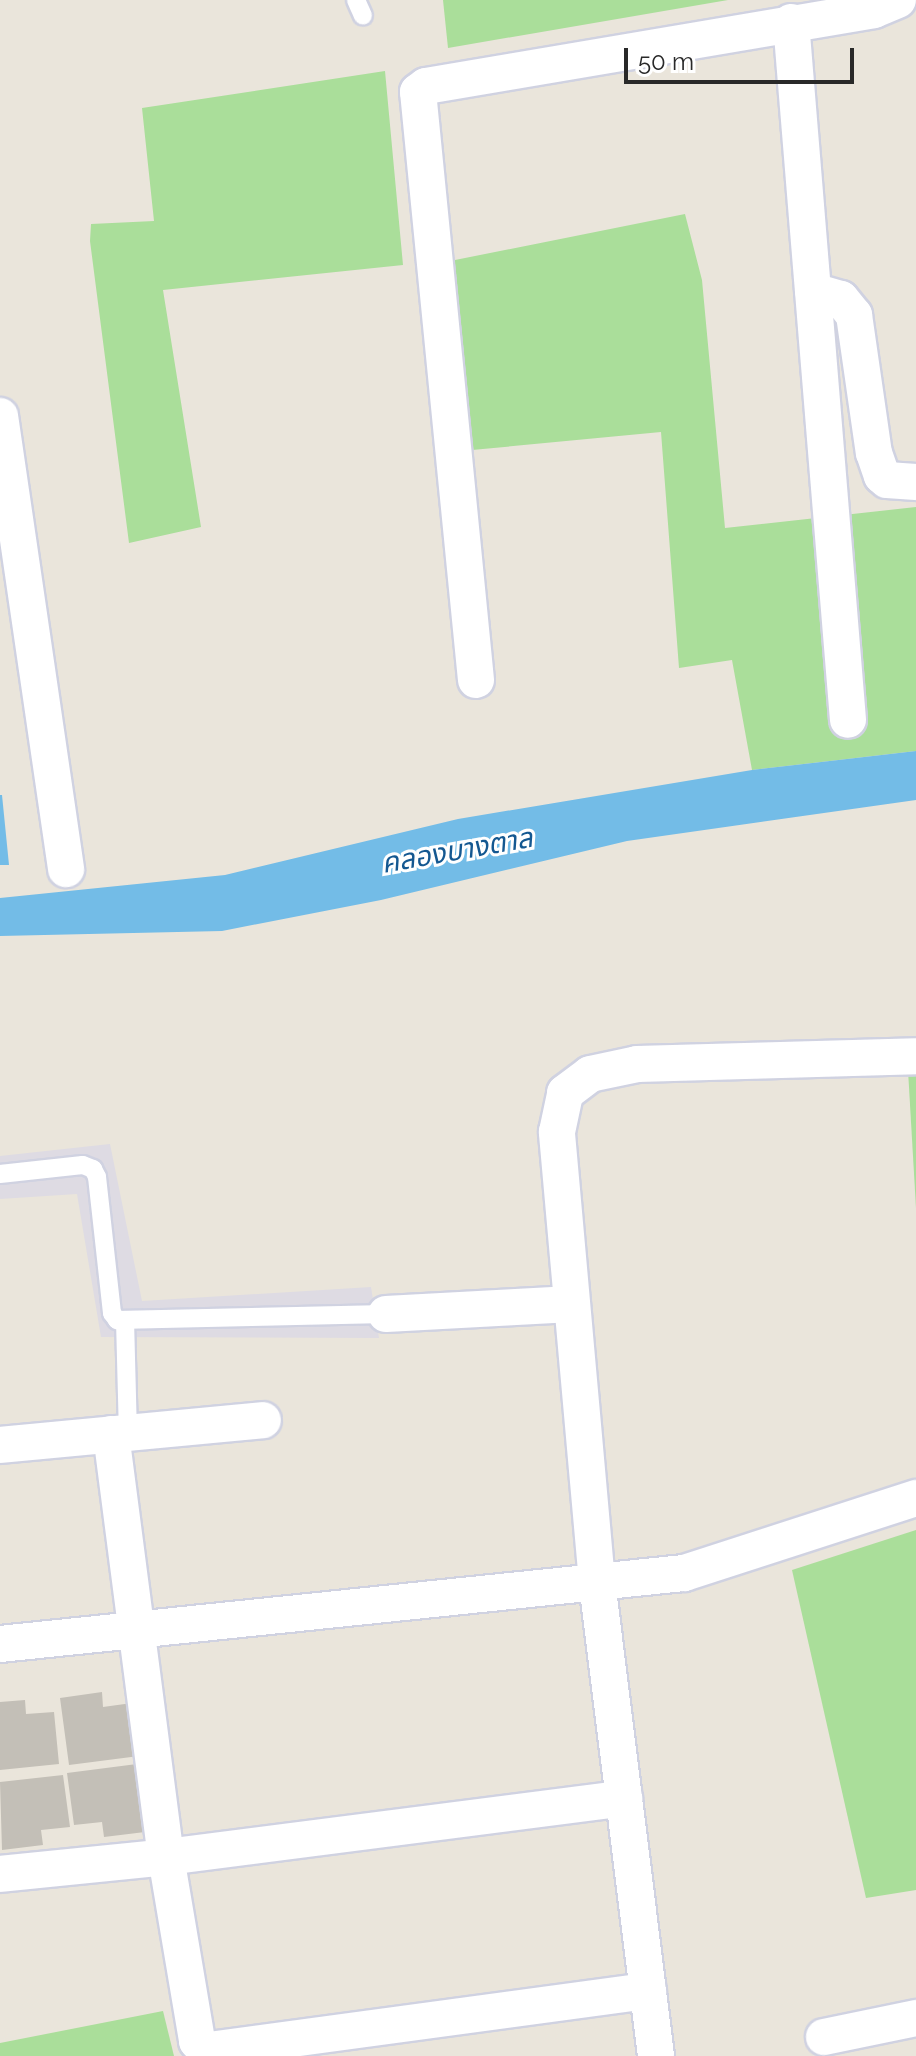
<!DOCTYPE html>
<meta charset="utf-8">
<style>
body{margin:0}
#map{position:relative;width:916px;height:2056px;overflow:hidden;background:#eae5db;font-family:Raleway,"Noto Sans Thai",sans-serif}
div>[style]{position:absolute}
.industrial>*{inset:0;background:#dedbe3}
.green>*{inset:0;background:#aade9a}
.water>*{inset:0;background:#73bce7}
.building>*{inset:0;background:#c3bfb7}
.roads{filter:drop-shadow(2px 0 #d0d2e1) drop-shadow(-2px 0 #d0d2e1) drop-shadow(0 2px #d0d2e1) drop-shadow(0 -2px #d0d2e1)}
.service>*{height:18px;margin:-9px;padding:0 9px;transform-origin:9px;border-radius:9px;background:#fff}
.minor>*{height:36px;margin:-18px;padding:0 18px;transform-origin:18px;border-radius:18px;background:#fff}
span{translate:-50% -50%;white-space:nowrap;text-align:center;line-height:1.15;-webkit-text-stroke:6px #fff;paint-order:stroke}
.water-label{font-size:28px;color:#145891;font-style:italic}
.scale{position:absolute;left:624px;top:48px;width:230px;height:36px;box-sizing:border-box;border:4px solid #292929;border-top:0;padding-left:10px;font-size:24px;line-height:28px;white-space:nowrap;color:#292929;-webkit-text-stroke:6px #fff;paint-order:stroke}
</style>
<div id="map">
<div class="industrial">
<div style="clip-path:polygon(110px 1144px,142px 1301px,371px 1287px,379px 1338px,101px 1337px,77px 1194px,0 1199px,0 1156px)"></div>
</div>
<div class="green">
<div style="clip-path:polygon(443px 0,728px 0,448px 48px)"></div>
<div style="clip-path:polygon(385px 71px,403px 265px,163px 290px,201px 527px,129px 543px,90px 241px,91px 224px,154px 221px,142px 108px)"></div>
<div style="clip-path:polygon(685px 214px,702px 280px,725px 528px,916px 507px,916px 751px,752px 770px,732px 660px,679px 668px,661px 432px,472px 450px,450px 261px)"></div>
<div style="clip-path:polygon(908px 1070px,916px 1071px,916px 1208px)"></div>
<div style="clip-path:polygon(916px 1530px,916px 1890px,866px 1898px,792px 1570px)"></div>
<div style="clip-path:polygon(163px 2011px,174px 2056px,0 2056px,0 2043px)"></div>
</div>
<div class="water">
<div style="clip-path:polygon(916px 751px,916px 800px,627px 841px,381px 900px,222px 931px,0 936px,0 898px,225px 875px,458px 819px,752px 770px)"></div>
<div style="clip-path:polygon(0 795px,2px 795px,9px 865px,0 865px)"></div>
</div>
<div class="building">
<div style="clip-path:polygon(102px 1692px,103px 1707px,132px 1703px,139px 1756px,69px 1765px,60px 1698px)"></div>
<div style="clip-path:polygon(25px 1700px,26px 1714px,54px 1712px,59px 1764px,0 1770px,0 1702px)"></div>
<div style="clip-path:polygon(137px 1764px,145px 1832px,104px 1837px,102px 1822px,74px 1825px,67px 1773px)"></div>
<div style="clip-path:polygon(63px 1775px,70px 1827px,41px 1830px,43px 1845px,2px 1850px,0 1782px)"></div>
</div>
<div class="roads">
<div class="service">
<div style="left:356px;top:0;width:17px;rotate:66deg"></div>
<div style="left:0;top:1174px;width:83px;rotate:-6.2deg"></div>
<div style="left:83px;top:1165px;width:11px;rotate:22deg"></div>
<div style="left:93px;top:1169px;width:9px;rotate:63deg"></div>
<div style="left:97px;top:1177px;width:137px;rotate:83.7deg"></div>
<div style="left:112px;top:1313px;width:9px;rotate:54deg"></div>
<div style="left:117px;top:1320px;width:269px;rotate:-1.3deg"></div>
<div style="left:125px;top:1320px;width:113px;rotate:88.5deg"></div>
</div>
<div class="minor">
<div style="left:791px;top:22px;width:700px;rotate:85.33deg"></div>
<div style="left:813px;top:291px;width:29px;rotate:16deg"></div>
<div style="left:841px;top:299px;width:21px;rotate:51deg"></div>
<div style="left:854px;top:315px;width:139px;rotate:81.8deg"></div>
<div style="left:874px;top:453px;width:24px;rotate:71deg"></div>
<div style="left:882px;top:476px;width:6px;rotate:39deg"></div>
<div style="left:887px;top:480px;width:29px;rotate:4deg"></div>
<div style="left:0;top:416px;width:458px;rotate:81.7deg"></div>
<div style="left:476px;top:680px;width:591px;rotate:-95.63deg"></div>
<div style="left:418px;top:92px;width:10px;rotate:-37deg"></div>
<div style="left:426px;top:86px;width:454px;rotate:-9.6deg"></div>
<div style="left:874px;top:10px;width:26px;rotate:-23deg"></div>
<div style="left:386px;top:1314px;width:186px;rotate:-3.1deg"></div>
<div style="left:111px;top:1434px;width:427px;rotate:82.6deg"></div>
<div style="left:166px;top:1857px;width:187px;rotate:80.4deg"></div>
<div style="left:197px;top:2041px;width:8px;rotate:50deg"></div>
<div style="left:202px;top:2047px;width:9px;rotate:21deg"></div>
<div style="left:210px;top:2050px;width:442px;rotate:-7.7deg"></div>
<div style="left:0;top:1445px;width:264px;rotate:-5.4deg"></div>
<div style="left:0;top:1644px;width:688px;rotate:-5.93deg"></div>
<div style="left:684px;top:1573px;width:244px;rotate:-17.9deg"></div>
<div style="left:0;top:1874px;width:167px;rotate:-5.8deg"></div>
<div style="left:166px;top:1857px;width:462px;rotate:-7.3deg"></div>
<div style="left:824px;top:2037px;width:94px;rotate:-11.7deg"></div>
<div style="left:656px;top:2056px;width:478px;rotate:-97.1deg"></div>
<div style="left:597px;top:1582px;width:452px;rotate:-95.1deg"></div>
<div style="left:557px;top:1132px;width:40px;rotate:-78deg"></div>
<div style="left:565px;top:1093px;width:31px;rotate:-37deg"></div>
<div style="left:590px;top:1074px;width:48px;rotate:-12deg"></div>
<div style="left:637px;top:1064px;width:279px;rotate:-1.6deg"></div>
</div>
</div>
<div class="water-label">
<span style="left:457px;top:851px;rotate:-10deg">คลองบางตาล</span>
</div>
<div class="scale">50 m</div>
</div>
